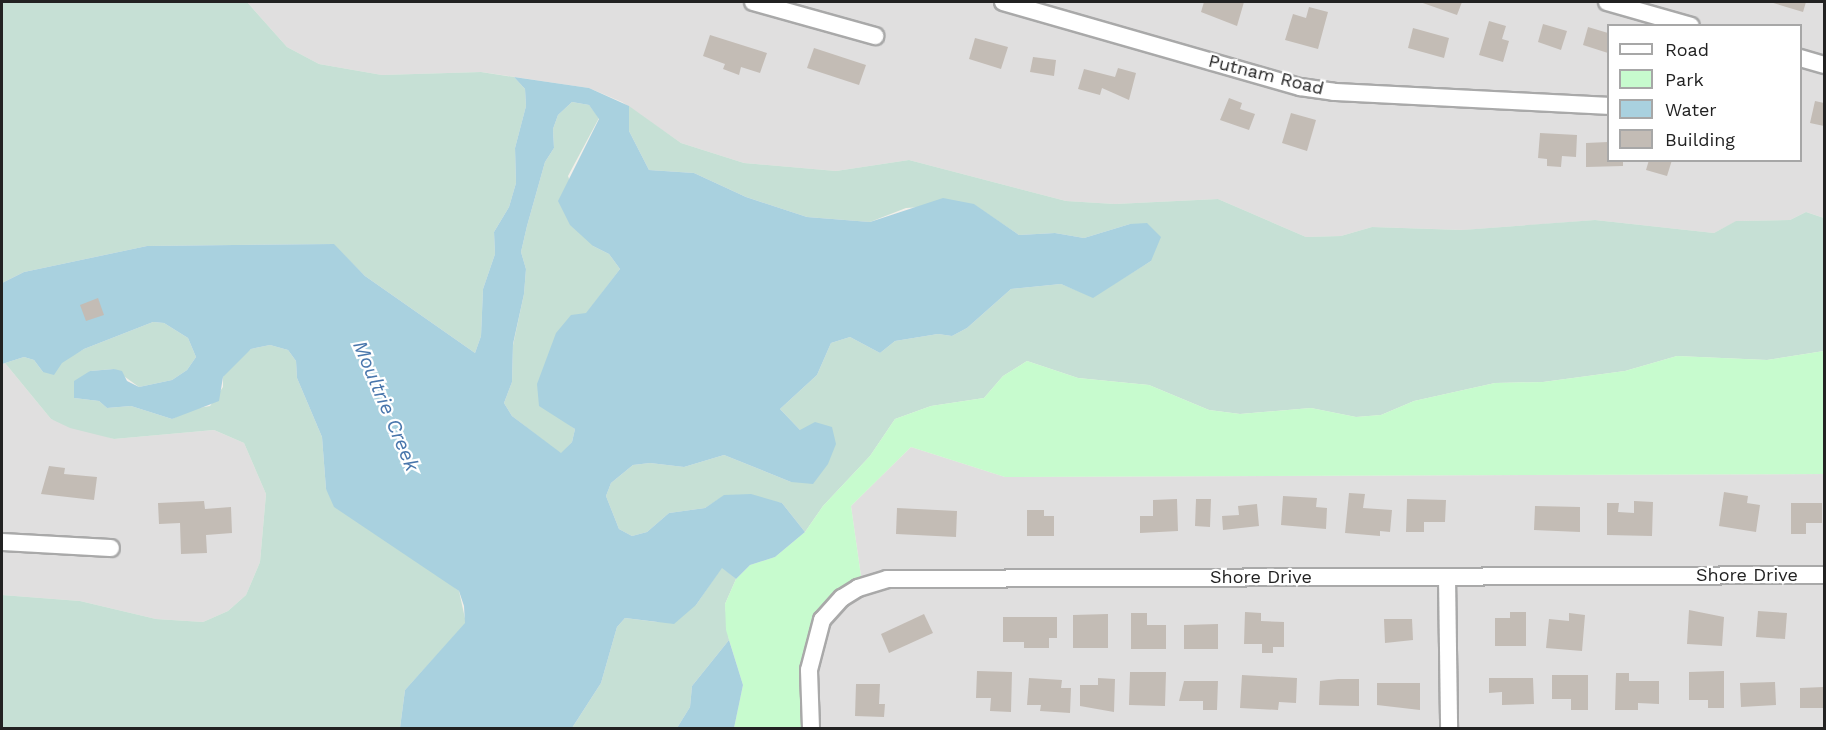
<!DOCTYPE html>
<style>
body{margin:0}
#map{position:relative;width:1826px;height:730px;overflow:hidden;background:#f2efe9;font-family:"Work Sans",sans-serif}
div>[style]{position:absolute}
.residential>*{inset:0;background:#e0dfdf}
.wetland>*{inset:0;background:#c6e0d5}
.park>*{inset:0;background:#c7fbce}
.water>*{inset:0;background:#a9d1df}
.building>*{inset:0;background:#c3bcb5}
.roads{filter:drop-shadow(2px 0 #a9a9a9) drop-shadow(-2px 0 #a9a9a9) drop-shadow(0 2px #a9a9a9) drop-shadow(0 -2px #a9a9a9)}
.street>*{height:16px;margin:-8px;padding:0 8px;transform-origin:8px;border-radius:8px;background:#fff}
span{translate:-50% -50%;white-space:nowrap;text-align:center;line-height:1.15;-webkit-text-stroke:4.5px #fff;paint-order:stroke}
.street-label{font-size:18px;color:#222}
.water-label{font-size:20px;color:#4976ac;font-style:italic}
.frame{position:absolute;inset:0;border:3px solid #222;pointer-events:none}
.legend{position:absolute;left:1607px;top:24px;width:195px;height:138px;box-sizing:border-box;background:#fff;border:2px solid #a7a7a7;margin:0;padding:8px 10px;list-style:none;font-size:18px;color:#222}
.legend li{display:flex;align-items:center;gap:12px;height:30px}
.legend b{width:30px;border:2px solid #a7a7a7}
</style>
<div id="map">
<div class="residential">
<div style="clip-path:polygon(evenodd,247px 2px,1824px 2px,1824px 218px,1806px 212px,1790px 220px,1737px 221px,1714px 233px,1595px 220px,1463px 230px,1372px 227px,1341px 236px,1306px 237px,1218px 199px,1115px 204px,1066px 201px,909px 160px,836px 171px,744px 163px,681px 143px,622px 102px,589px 88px,481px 72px,382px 75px,319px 64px,287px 47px,247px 2px,1608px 26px,1800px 26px,1800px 160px,1608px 160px,1608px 26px)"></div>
<div style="clip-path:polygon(5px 363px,51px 419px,114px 439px,214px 430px,244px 443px,266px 494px,260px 562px,246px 595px,228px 611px,203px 622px,156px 619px,80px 601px,2px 595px,2px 364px)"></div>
<div style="clip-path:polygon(911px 447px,1005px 477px,1824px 474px,1824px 728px,806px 728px,802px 667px,810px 632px,828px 601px,861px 576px,851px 506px)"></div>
</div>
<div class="wetland">
<div style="clip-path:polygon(2px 2px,247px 2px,287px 47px,319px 64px,382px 75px,481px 72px,514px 77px,525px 89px,526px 106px,515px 148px,516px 183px,509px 207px,494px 232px,495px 254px,483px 289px,481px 336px,475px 353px,365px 276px,333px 244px,147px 246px,24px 272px,2px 283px)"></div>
<div style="clip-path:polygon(572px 102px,589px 105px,599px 118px,568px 176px,593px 246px,609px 254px,620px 269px,586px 314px,571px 316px,559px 417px,575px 429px,572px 442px,561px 454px,512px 416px,504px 403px,512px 382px,513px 345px,524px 294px,526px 269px,521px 252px,527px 226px,545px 162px,554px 148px,553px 129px,558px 115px)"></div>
<div style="clip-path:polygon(629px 106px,681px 143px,744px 163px,836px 171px,909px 160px,1066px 201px,1115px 204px,1218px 199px,1306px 237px,1341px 236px,1372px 227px,1462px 230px,1595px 220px,1714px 233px,1736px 221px,1790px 220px,1806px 212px,1824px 218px,1824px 351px,1767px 360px,1677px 356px,1625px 371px,1543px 382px,1495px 383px,1414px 401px,1381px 415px,1356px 417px,1311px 408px,1240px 414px,1209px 410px,1149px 385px,1078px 378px,1027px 361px,1003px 376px,984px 398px,931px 406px,895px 419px,870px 456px,823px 506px,805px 532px,782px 503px,725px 495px,705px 508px,669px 513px,647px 532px,632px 536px,619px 529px,606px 496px,611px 483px,633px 465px,650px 463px,684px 467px,724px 455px,791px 482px,800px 430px,780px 409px,817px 375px,831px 343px,850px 337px,880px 353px,895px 341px,938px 334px,952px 336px,967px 328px,1011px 289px,1061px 284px,1093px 297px,1151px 261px,1130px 224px,1084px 238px,1055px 233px,1019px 235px,973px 204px,906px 208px,870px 222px,807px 217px,746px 197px,694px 173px,649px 170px,629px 131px)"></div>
<div style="clip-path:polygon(153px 322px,164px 323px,188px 338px,196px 357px,187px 370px,172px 380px,139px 387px,114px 369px,90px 371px,74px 398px,99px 401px,107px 408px,131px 406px,172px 419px,192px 409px,210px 406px,223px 387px,223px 377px,230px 365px,251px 349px,270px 345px,288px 350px,296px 361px,297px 378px,322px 437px,326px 489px,459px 591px,466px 623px,405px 690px,400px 728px,2px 728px,2px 595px,80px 601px,156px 619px,203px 622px,228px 611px,246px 595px,260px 562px,266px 494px,244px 443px,214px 430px,114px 439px,70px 428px,51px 419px,5px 363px,24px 357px,34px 360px,43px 372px,84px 349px)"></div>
<div style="clip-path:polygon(722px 567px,736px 579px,725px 604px,729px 640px,692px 686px,690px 707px,677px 728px,572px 728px,601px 683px,617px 627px,625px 618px,657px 622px,696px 605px)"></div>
</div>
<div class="park">
<div style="clip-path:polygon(1824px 351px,1824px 474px,1005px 477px,911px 447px,851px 506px,861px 576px,828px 601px,810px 632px,802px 667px,806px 728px,734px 728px,743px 685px,726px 630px,725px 604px,736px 579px,750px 565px,775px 557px,805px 532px,823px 506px,870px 456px,895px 419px,931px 406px,984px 398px,1003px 376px,1027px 361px,1078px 378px,1149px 385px,1209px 410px,1240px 414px,1311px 408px,1356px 417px,1381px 415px,1414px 401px,1495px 383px,1543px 382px,1625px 371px,1677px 356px,1767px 360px)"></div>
</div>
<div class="water">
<div style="clip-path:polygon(evenodd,514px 77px,589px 88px,629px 106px,629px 131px,649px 170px,694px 173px,746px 197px,807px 217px,870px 222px,943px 198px,974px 204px,1019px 235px,1055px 233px,1084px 238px,1130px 224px,1147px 223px,1161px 237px,1151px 261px,1093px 298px,1061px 284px,1011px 289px,967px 328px,952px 336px,938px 334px,895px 341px,880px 353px,850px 337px,831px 343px,817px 375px,780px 409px,800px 430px,815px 422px,832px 427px,836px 444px,828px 464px,813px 484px,791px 482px,724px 455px,684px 467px,650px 463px,633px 465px,611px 483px,606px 496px,619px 529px,632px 536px,647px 532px,669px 513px,705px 508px,724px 495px,751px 494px,782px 503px,805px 532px,775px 557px,750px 565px,736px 579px,722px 568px,696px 605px,674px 624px,625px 618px,617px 627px,601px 683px,572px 728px,400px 728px,405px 690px,465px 623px,464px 606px,459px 591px,334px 507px,326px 489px,322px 437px,297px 378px,296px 361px,288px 350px,270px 345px,251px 349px,223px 377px,219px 401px,172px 419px,131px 406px,107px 408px,99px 401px,74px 398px,74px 381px,90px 371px,114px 369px,122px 371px,127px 381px,139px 387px,172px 380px,187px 370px,196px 357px,188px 338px,164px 323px,153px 322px,84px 349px,62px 363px,54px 375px,43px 372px,34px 360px,24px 357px,2px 364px,2px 283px,24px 272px,147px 246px,334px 244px,365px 276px,475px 353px,481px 336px,483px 289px,495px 254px,494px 232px,509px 207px,516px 183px,515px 148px,526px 106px,525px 89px,514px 77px,572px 102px,589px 105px,599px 119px,558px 201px,570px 225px,593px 246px,609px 254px,620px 269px,586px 313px,571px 315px,556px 333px,537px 384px,539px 406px,575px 429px,572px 442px,561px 453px,512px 416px,504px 403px,512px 382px,513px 344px,524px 294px,526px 269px,521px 252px,527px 226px,545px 162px,554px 148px,553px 129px,558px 115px,572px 102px)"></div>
<div style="clip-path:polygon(729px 640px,743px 685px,734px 728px,677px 728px,690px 707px,692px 686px)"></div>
</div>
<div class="building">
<div style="clip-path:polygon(1204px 2px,1244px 2px,1237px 26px,1201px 12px)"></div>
<div style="clip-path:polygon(1420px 2px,1462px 2px,1457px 15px)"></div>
<div style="clip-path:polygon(1770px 2px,1806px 2px,1803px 12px)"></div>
<div style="clip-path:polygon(1309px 7px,1328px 12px,1318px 49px,1285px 40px,1293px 14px,1306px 18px)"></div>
<div style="clip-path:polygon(1489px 21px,1506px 26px,1502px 39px,1509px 41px,1503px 62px,1479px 55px)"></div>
<div style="clip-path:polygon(1543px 24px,1567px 31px,1561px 50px,1538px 42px)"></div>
<div style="clip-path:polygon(1588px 27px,1608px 33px,1608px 53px,1583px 45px)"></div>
<div style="clip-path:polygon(1413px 28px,1449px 38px,1444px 58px,1408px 48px)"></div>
<div style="clip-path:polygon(710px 35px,767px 53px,760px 73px,741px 67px,739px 75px,723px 69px,725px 64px,703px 56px)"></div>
<div style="clip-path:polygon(975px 38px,1008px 47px,1001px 69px,969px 59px)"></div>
<div style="clip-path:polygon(814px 48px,866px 65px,859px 85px,807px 68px)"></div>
<div style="clip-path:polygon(1033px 57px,1056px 60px,1054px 76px,1030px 72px)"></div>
<div style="clip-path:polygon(1118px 68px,1136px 73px,1129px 100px,1102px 88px,1100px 95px,1078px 89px,1084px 69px,1115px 77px)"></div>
<div style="clip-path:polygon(1229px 98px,1242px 103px,1240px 109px,1255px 114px,1249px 130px,1220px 120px)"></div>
<div style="clip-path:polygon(1815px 101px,1824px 103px,1824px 126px,1810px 123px)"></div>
<div style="clip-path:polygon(1291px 113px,1316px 120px,1307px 151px,1282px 143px)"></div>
<div style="clip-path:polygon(1540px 133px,1577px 135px,1576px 157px,1562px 156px,1561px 167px,1547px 166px,1547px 159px,1538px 158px)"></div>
<div style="clip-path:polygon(1608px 142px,1608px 160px,1623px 160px,1623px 166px,1586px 167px,1586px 143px)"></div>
<div style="clip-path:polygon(1649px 160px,1672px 160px,1667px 176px,1646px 170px)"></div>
<div style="clip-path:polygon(98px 298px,104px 315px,86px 321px,80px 305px)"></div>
<div style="clip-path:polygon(49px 466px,65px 468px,64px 474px,97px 477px,94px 500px,41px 494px)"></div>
<div style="clip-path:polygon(1724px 492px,1748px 496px,1747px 503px,1760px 505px,1756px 532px,1719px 526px)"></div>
<div style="clip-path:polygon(1349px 493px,1365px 494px,1363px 508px,1392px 510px,1390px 532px,1380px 531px,1380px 536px,1345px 533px)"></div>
<div style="clip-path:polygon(1283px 496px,1317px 498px,1316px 507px,1327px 508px,1326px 529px,1281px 525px)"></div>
<div style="clip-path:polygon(1177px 499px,1178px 531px,1140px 533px,1140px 516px,1153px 516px,1153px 500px)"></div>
<div style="clip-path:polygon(1196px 499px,1211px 499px,1210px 527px,1195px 526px)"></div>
<div style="clip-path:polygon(1407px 499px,1446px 500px,1445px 522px,1424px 522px,1424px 532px,1406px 532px)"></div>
<div style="clip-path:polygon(204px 501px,205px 509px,231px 507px,232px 533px,206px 535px,207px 553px,181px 554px,180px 523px,159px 524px,158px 503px)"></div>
<div style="clip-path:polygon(1634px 501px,1653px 502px,1652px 536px,1607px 535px,1607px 503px,1619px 503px,1618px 512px,1634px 513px)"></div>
<div style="clip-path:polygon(1791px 503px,1822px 503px,1822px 523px,1806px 523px,1806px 534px,1791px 534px)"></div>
<div style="clip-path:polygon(1257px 504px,1259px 526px,1223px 530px,1222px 516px,1239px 515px,1238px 506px)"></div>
<div style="clip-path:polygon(1535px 506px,1580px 507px,1580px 532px,1534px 530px)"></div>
<div style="clip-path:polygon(897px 508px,957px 511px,956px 537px,896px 534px)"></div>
<div style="clip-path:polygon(1027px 510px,1044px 510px,1044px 516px,1054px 516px,1054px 536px,1027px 536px)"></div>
<div style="clip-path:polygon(1689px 610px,1724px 617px,1722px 646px,1687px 644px)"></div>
<div style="clip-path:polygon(1758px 611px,1787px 613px,1785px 639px,1756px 637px)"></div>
<div style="clip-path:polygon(1245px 612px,1261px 613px,1261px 621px,1284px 622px,1284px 647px,1273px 647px,1273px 653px,1262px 653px,1262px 644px,1244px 644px)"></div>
<div style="clip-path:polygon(1510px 612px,1526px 612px,1526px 646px,1495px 646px,1495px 618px,1510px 618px)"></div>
<div style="clip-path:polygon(1131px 613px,1147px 613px,1147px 625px,1166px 625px,1166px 649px,1131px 649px)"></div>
<div style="clip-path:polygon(1569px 613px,1585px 615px,1582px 651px,1546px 648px,1549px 619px,1569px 621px)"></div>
<div style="clip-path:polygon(924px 614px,933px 633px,889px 653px,881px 634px)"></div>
<div style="clip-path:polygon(1108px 614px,1108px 648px,1073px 648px,1073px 615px)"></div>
<div style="clip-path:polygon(1003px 617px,1057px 617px,1057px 638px,1049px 638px,1049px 648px,1024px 648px,1024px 642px,1003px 642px)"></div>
<div style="clip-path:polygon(1384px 619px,1412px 619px,1413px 640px,1385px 643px)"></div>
<div style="clip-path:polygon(1218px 624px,1218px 649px,1184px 649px,1184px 625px)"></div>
<div style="clip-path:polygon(977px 671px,1012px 672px,1011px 712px,990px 711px,991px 698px,976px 698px)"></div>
<div style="clip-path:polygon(1724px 671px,1724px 708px,1708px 708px,1708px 700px,1689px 700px,1689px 672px)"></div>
<div style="clip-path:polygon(1130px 672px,1166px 672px,1165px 706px,1129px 705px)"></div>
<div style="clip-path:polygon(1616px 673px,1629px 673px,1629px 681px,1659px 681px,1659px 704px,1638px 703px,1638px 710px,1615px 710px)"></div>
<div style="clip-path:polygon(1242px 675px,1297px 678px,1296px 703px,1279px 702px,1278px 710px,1240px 708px)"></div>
<div style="clip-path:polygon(1552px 675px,1588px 675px,1588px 710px,1571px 710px,1571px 699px,1552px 699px)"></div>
<div style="clip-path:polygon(1029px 678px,1062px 680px,1061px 688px,1071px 688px,1070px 713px,1040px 711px,1041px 705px,1027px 705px)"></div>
<div style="clip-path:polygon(1098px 678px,1115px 679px,1114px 712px,1080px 706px,1080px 685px,1098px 685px)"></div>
<div style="clip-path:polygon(1489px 678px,1533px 678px,1534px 704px,1502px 705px,1502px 692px,1489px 693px)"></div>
<div style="clip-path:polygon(1338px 679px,1359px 679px,1359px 706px,1319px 705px,1320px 681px)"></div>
<div style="clip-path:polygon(1184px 681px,1218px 681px,1217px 710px,1203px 710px,1203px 701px,1179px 701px)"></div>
<div style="clip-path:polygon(1775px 682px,1776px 705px,1741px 707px,1740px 683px)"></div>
<div style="clip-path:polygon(1377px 683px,1420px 683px,1420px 710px,1377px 705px)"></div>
<div style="clip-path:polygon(856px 684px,880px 684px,879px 704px,885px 704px,884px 717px,855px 716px)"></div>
<div style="clip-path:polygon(1824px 687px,1824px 708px,1800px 708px,1800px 688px)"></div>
</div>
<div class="roads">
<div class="street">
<div style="left:753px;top:2px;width:127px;rotate:15.6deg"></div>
<div style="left:1003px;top:2px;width:309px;rotate:16deg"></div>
<div style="left:1300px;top:87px;width:34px;rotate:8deg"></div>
<div style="left:1334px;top:92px;width:274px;rotate:2.9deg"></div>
<div style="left:1607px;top:2px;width:87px;rotate:15.9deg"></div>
<div style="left:1800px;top:58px;width:25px;rotate:16deg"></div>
<div style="left:2px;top:542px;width:109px;rotate:3.2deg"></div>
<div style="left:1447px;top:577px;width:151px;rotate:89.2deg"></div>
<div style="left:811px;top:728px;width:58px;rotate:-92deg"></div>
<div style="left:809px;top:670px;width:52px;rotate:-75.4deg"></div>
<div style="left:822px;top:620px;width:30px;rotate:-48deg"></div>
<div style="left:842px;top:598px;width:19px;rotate:-32deg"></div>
<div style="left:858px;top:588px;width:30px;rotate:-17deg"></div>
<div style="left:887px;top:579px;width:937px;rotate:-0.24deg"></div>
</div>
</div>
<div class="street-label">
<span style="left:1266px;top:75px;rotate:14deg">Putnam Road</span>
<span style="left:1747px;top:575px">Shore Drive</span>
<span style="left:1261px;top:577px">Shore Drive</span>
</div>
<div class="water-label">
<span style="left:386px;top:406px;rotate:67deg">Moultrie Creek</span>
</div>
<div class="frame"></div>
<ul class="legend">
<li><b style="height:8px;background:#fff"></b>Road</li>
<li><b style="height:16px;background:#c7fbce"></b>Park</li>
<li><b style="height:16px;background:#a9d1df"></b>Water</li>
<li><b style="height:16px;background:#c3bcb5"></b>Building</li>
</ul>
</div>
